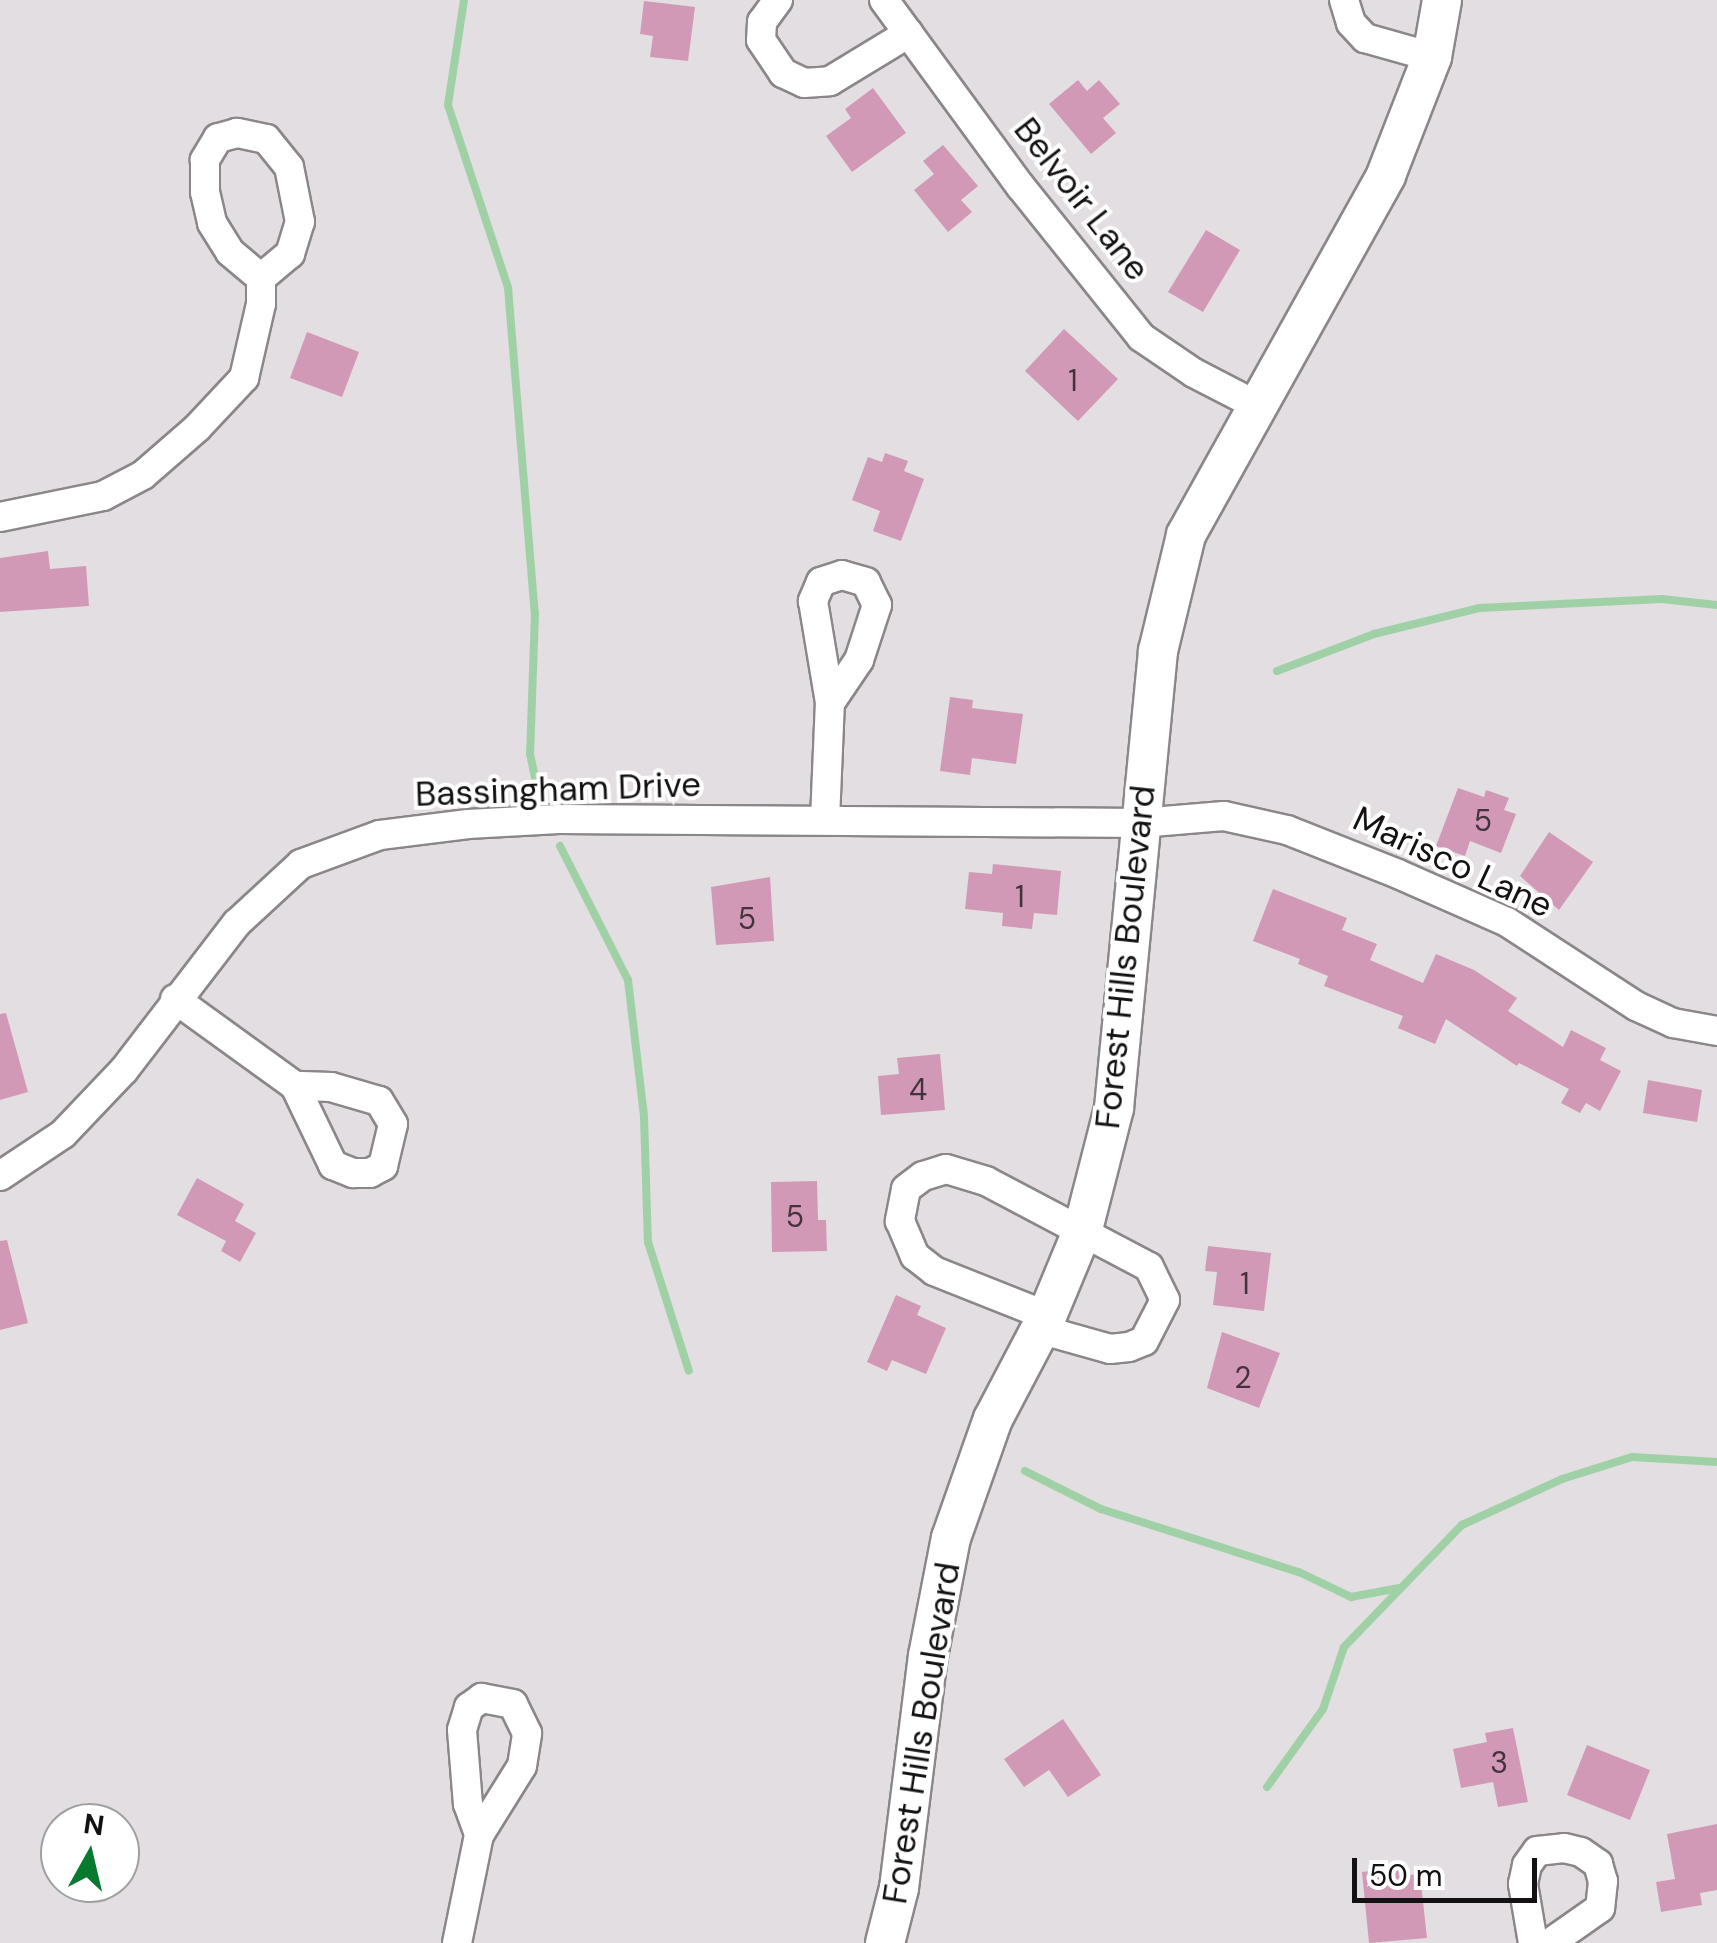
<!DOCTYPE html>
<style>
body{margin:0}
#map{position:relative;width:1717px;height:1943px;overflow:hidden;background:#e3dee1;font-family:"DM Sans",sans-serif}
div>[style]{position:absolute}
.stream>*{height:8px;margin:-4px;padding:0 4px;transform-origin:4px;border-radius:4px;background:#a0d1a6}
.building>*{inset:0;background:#d299b7}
.roads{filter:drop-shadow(2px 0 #8b8789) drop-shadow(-2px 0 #8b8789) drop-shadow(0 2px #8b8789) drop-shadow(0 -2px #8b8789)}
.street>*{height:28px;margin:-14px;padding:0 14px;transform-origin:14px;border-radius:14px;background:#fff}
.secondary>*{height:38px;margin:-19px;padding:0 19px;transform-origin:19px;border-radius:19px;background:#fff}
span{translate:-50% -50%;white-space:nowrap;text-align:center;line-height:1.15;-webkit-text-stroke:8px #fff;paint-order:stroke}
.number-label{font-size:30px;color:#43333b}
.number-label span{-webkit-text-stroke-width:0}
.street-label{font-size:35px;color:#131112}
.north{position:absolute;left:40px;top:1803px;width:100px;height:100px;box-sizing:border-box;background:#fff;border:2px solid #a1a0a0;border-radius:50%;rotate:8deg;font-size:28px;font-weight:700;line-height:40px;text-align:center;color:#131112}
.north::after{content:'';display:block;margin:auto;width:35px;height:45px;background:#087a30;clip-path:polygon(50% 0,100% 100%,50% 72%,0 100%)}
.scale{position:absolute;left:1352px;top:1858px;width:185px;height:45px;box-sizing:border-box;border:5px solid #131112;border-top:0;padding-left:12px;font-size:30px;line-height:35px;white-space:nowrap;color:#131112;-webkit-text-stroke:8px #fff;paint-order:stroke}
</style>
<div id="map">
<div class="stream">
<div style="left:464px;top:0;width:106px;rotate:98.7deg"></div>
<div style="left:448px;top:105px;width:193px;rotate:71.8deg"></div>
<div style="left:508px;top:288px;width:326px;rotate:85.3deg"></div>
<div style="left:535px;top:613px;width:141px;rotate:92deg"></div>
<div style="left:530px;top:754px;width:43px;rotate:77.9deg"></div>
<div style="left:1277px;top:671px;width:104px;rotate:-20.9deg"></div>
<div style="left:1374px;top:634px;width:108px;rotate:-13.9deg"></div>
<div style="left:1479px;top:608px;width:183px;rotate:-2.8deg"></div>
<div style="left:1662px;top:599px;width:55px;rotate:6.2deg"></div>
<div style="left:560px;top:846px;width:150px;rotate:63.1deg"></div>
<div style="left:628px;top:980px;width:138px;rotate:83.3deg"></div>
<div style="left:644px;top:1117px;width:125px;rotate:88.2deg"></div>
<div style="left:648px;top:1242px;width:135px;rotate:72.4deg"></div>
<div style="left:1025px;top:1471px;width:85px;rotate:26.6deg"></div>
<div style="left:1101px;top:1509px;width:208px;rotate:17.7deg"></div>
<div style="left:1299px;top:1572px;width:58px;rotate:25.7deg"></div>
<div style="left:1351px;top:1597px;width:49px;rotate:-10.6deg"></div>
<div style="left:1267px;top:1787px;width:96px;rotate:-54.3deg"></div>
<div style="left:1323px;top:1709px;width:65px;rotate:-71.3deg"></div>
<div style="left:1344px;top:1647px;width:170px;rotate:-46deg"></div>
<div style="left:1462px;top:1525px;width:110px;rotate:-24.7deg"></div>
<div style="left:1562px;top:1479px;width:73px;rotate:-17.4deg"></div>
<div style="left:1632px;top:1457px;width:85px;rotate:3.4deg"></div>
</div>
<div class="building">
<div style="clip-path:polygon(644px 1px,695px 7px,688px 61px,650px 57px,653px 36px,640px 34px)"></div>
<div style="clip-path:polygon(1078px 80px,1087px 91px,1099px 80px,1120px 104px,1103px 118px,1116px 133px,1091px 154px,1049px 104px)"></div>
<div style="clip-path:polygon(873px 88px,906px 133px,852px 172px,826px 136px,851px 118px,845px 109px)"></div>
<div style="clip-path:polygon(943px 145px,978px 186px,961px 200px,972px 212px,948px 232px,914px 190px,934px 174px,923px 161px)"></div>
<div style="clip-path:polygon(1206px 230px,1240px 250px,1203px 312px,1168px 292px)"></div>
<div style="clip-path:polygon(1064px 329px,1118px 379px,1078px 421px,1025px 371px)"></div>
<div style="clip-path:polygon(307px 332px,359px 352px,342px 397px,290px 378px)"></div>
<div style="clip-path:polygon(885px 453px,908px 461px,904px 471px,924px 479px,901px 541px,873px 531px,880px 511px,852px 500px,868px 457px,882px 462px)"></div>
<div style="clip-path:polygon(48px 551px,50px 569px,86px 566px,89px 606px,0 612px,0 558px)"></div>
<div style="clip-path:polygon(950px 697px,973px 700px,972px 708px,1023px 714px,1016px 764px,972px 758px,970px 775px,940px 771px)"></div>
<div style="clip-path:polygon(1458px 788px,1484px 797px,1486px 790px,1509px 798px,1504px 810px,1516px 814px,1501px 853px,1470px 841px,1465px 856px,1436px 846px)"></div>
<div style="clip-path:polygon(1549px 832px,1593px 862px,1559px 910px,1520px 876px)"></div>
<div style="clip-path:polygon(993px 864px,1061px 871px,1057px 915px,1034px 913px,1032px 929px,1002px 926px,1003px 913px,965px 909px,969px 872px,992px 874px)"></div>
<div style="clip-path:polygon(770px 877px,774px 941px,716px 945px,711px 887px)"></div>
<div style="clip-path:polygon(1273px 889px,1347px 918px,1342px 930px,1377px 944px,1370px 960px,1423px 983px,1436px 954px,1474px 970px,1517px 998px,1508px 1011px,1563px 1047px,1571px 1030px,1606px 1048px,1600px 1060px,1621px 1071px,1600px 1111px,1586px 1103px,1580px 1113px,1561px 1103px,1569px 1089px,1519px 1063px,1517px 1066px,1446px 1019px,1435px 1044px,1398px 1028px,1403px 1016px,1324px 986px,1328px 976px,1298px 964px,1300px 959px,1253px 941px)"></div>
<div style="clip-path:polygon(6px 1013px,28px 1092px,0 1100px,0 1014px)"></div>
<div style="clip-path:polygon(940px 1054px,945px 1110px,881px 1115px,878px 1076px,899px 1074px,897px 1058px)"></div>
<div style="clip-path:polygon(1648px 1080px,1702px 1090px,1697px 1122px,1643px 1113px)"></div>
<div style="clip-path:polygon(197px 1178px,244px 1204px,235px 1221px,256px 1233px,240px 1262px,221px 1251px,226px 1241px,177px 1215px)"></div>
<div style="clip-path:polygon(817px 1181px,818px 1220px,826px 1220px,827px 1251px,772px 1252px,771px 1182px)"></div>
<div style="clip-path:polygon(7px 1240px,28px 1323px,0 1330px,0 1241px)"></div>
<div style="clip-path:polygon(1208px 1246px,1271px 1253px,1264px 1311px,1213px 1305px,1217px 1272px,1205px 1271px)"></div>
<div style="clip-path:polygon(896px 1295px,921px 1306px,917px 1315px,946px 1328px,926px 1374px,892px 1360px,887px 1371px,867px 1362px)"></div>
<div style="clip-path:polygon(1222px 1332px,1280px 1353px,1259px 1408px,1207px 1388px)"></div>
<div style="clip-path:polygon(1063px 1719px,1101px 1775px,1068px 1797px,1049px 1770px,1024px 1787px,1004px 1759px)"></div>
<div style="clip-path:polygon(1513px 1728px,1528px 1802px,1498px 1807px,1493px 1782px,1461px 1788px,1453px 1749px,1487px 1742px,1485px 1733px)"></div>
<div style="clip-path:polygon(1587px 1745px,1650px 1770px,1630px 1820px,1567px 1795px)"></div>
<div style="clip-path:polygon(1717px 1824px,1717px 1890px,1700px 1893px,1702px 1905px,1661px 1912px,1656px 1882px,1675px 1879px,1667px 1834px)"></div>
<div style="clip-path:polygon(1398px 1868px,1399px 1876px,1420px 1874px,1427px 1938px,1369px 1943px,1362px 1872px)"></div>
</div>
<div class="roads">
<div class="street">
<div style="left:778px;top:0;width:27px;rotate:126deg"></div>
<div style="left:762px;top:22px;width:18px;rotate:93deg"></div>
<div style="left:761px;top:40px;width:40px;rotate:56deg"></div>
<div style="left:783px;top:73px;width:23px;rotate:25deg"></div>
<div style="left:804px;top:83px;width:26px;rotate:-4deg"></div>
<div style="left:830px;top:81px;width:92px;rotate:-31.3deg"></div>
<div style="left:884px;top:0;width:232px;rotate:53.8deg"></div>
<div style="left:1021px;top:187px;width:192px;rotate:51.3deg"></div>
<div style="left:1141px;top:337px;width:64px;rotate:34.2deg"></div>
<div style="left:1194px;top:373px;width:70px;rotate:27.3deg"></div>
<div style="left:1344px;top:0;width:24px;rotate:73deg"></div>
<div style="left:1351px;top:23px;width:21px;rotate:47deg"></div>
<div style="left:1365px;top:38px;width:70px;rotate:15.8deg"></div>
<div style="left:0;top:517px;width:105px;rotate:-11.5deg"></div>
<div style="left:103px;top:496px;width:45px;rotate:-27.7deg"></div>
<div style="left:143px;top:475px;width:72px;rotate:-41deg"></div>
<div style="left:197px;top:428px;width:69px;rotate:-46.8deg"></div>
<div style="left:244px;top:378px;width:76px;rotate:-77.1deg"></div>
<div style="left:261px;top:304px;width:26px;rotate:-90deg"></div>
<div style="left:261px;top:278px;width:38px;rotate:-40deg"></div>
<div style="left:290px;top:254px;width:34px;rotate:-73deg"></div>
<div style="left:300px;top:222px;width:56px;rotate:-101.3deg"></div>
<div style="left:289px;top:167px;width:36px;rotate:-129deg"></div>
<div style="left:266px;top:139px;width:30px;rotate:-168deg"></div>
<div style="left:237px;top:133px;width:20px;rotate:165deg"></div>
<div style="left:218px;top:138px;width:26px;rotate:121deg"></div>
<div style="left:205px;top:160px;width:32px;rotate:90deg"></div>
<div style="left:205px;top:192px;width:32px;rotate:77deg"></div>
<div style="left:212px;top:223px;width:34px;rotate:58deg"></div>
<div style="left:230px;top:252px;width:40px;rotate:40deg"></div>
<div style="left:825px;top:820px;width:117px;rotate:-87.6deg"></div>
<div style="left:830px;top:703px;width:52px;rotate:-56deg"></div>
<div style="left:859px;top:660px;width:58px;rotate:-71.9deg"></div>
<div style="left:877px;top:605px;width:25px;rotate:-116deg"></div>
<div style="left:866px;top:582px;width:25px;rotate:-164deg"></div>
<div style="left:842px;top:575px;width:22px;rotate:162deg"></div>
<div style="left:821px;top:582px;width:21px;rotate:113deg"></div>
<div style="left:813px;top:601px;width:103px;rotate:80.5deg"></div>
<div style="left:175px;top:999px;width:148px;rotate:35.9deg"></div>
<div style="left:295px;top:1086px;width:88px;rotate:64.3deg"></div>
<div style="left:333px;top:1165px;width:22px;rotate:22deg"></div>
<div style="left:353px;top:1173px;width:17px"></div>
<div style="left:370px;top:1173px;width:15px;rotate:-28deg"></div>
<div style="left:383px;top:1166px;width:43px;rotate:-76.6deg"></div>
<div style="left:393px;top:1124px;width:27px;rotate:-121deg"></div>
<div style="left:379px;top:1101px;width:50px;rotate:-163.7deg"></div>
<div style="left:331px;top:1087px;width:36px;rotate:-178deg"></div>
<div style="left:0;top:1176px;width:76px;rotate:-33.7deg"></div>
<div style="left:63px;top:1134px;width:88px;rotate:-46.4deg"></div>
<div style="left:124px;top:1070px;width:185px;rotate:-52.5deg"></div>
<div style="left:237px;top:923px;width:87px;rotate:-42.7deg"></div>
<div style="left:301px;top:864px;width:84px;rotate:-20.2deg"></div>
<div style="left:380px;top:835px;width:89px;rotate:-7.1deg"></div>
<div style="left:468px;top:824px;width:91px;rotate:-3.1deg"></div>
<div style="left:559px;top:819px;width:581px;rotate:0.39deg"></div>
<div style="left:1140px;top:823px;width:84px;rotate:-4.8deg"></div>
<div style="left:1224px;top:816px;width:65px;rotate:12.5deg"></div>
<div style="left:1287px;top:830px;width:119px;rotate:21.6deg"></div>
<div style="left:1398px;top:874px;width:119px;rotate:23.8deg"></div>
<div style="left:1507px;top:922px;width:154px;rotate:33.1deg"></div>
<div style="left:1636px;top:1006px;width:41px;rotate:24.7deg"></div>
<div style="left:1673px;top:1023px;width:45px;rotate:10.3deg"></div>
<div style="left:1039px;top:1329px;width:74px;rotate:15.7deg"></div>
<div style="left:1110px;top:1349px;width:19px;rotate:-6deg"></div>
<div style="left:1129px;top:1347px;width:16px;rotate:-22deg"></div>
<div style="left:1144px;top:1341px;width:46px;rotate:-62.9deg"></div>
<div style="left:1165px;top:1300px;width:37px;rotate:-116deg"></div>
<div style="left:1149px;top:1267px;width:184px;rotate:-152.2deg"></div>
<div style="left:986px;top:1181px;width:42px;rotate:-163.3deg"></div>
<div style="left:946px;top:1169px;width:24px;rotate:163deg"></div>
<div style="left:923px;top:1176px;width:21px;rotate:143deg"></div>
<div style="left:906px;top:1189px;width:33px;rotate:101deg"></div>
<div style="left:900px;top:1221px;width:38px;rotate:67deg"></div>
<div style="left:915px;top:1256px;width:24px;rotate:38deg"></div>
<div style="left:934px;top:1271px;width:122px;rotate:21.7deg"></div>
<div style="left:457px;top:1943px;width:110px;rotate:-78.5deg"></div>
<div style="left:479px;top:1835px;width:81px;rotate:-58.1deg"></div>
<div style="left:522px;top:1766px;width:33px;rotate:-81deg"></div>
<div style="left:527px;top:1733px;width:32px;rotate:-116deg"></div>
<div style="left:513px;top:1704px;width:32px;rotate:-169deg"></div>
<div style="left:482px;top:1698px;width:16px;rotate:145deg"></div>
<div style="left:469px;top:1707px;width:24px;rotate:107deg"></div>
<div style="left:462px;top:1730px;width:74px;rotate:85.4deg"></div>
<div style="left:468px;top:1804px;width:33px;rotate:70deg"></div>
<div style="left:1533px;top:1943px;width:60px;rotate:-99.6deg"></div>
<div style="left:1523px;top:1884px;width:19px;rotate:-78deg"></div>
<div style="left:1527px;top:1865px;width:17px;rotate:-54deg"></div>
<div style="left:1537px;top:1851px;width:27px;rotate:-6deg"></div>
<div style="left:1564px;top:1848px;width:17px;rotate:13deg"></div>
<div style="left:1581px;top:1852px;width:21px;rotate:35deg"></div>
<div style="left:1598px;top:1864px;width:18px;rotate:74deg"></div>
<div style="left:1603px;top:1881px;width:27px;rotate:96deg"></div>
<div style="left:1600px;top:1908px;width:61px;rotate:145deg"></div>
</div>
<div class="secondary">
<div style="left:885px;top:1943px;width:57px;rotate:-75.7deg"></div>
<div style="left:899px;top:1888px;width:234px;rotate:-82.9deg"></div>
<div style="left:928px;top:1656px;width:120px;rotate:-79deg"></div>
<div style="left:951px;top:1538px;width:126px;rotate:-70.6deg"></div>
<div style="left:993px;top:1419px;width:116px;rotate:-62.3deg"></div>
<div style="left:1047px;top:1316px;width:94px;rotate:-67.5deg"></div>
<div style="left:1083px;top:1229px;width:125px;rotate:-75.6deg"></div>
<div style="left:1114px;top:1108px;width:459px;rotate:-84.5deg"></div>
<div style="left:1158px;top:651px;width:119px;rotate:-76.4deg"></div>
<div style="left:1186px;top:535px;width:412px;rotate:-60.9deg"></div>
<div style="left:1386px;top:175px;width:127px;rotate:-68.7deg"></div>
<div style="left:1432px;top:57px;width:58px;rotate:-80deg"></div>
</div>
</div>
<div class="number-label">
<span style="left:1073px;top:381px">1</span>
<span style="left:1483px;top:821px">5</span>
<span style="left:1020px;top:897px">1</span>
<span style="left:747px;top:919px">5</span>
<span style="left:918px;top:1090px">4</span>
<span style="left:795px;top:1217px">5</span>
<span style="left:1245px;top:1284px">1</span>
<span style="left:1243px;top:1378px">2</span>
<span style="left:1499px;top:1763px">3</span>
</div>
<div class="street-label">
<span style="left:1082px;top:199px;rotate:52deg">Belvoir Lane</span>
<span style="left:558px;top:789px;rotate:-2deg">Bassingham Drive</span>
<span style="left:1453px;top:862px;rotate:25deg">Marisco Lane</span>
<span style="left:1125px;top:957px;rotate:-84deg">Forest Hills Boulevard</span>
<span style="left:921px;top:1733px;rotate:-81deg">Forest Hills Boulevard</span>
</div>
<div class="north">N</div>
<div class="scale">50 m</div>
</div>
